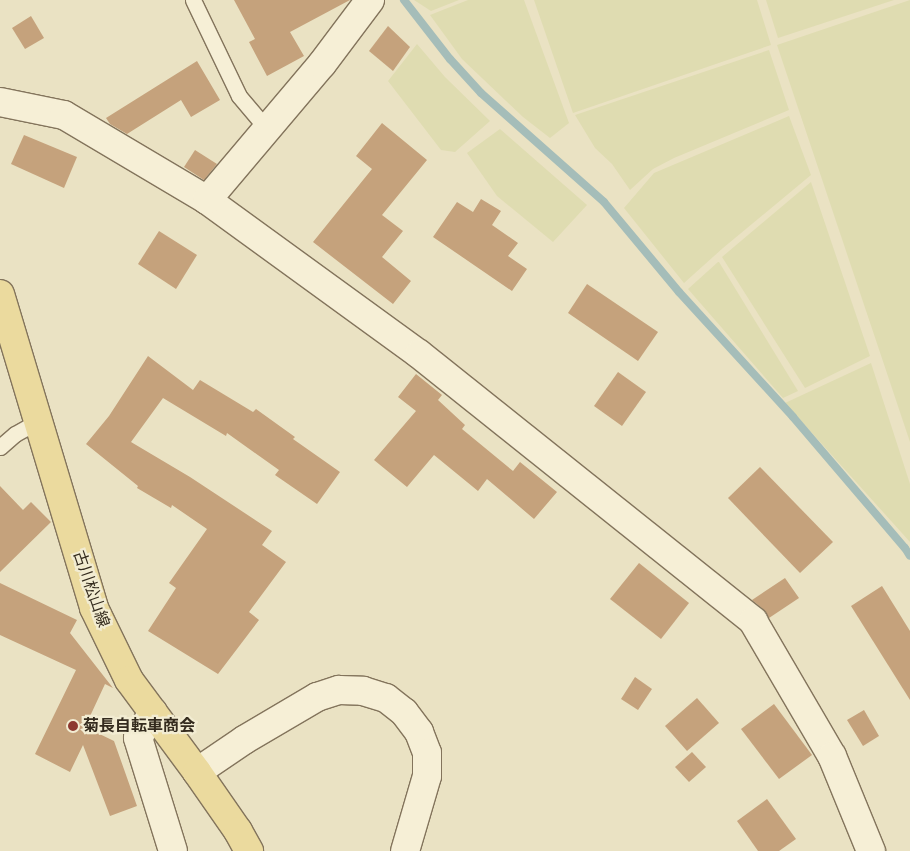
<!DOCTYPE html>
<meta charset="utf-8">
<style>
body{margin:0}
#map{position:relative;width:910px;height:851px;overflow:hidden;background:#eae2c3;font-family:Spectral,"Noto Sans JP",serif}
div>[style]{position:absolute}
.farmland>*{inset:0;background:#dfdcb1}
.stream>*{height:8px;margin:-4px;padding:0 4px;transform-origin:4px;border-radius:4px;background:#a5bdb9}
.building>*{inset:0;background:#c5a27c}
.roads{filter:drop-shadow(1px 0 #83745c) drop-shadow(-1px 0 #83745c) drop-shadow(0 1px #83745c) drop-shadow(0 -1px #83745c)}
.service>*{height:15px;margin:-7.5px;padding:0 7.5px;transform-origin:7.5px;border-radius:7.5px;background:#f6efd6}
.minor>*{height:28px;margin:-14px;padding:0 14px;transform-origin:14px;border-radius:14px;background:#f6efd6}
.tertiary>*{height:28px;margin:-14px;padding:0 14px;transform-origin:14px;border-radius:14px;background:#f6efd6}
.primary>*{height:28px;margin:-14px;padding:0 14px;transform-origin:14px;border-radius:14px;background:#ebda9e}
.dots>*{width:14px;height:14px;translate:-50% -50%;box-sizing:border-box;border:2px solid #f2ecd2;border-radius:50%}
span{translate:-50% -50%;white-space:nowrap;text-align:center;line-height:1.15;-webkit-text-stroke:4.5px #f2ecd2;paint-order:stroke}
.street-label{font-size:16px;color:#342b1e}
.poi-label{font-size:16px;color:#342b1e;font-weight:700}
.left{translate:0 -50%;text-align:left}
</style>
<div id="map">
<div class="farmland">
<div style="clip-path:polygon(414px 0,459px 0,431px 11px)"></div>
<div style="clip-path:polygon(468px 0,524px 0,569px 123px,550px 138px,523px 117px,462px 59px,430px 15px)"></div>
<div style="clip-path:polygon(534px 0,757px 0,771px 45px,573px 113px)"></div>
<div style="clip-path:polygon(766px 0,894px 0,778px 38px)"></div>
<div style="clip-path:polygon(910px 0,910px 442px,777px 45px)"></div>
<div style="clip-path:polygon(417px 44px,445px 77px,490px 121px,455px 152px,441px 150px,388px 81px)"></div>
<div style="clip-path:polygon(769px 50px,789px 110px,674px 158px,653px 169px,630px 190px,612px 164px,595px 148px,575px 115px)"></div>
<div style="clip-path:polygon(789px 116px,811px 175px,723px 248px,684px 283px,624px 208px,654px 173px)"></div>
<div style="clip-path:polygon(500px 129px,587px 205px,553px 242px,497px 196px,467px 153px)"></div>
<div style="clip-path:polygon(811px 182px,870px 356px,805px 388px,722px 257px)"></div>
<div style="clip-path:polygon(718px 262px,719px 262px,798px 391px,783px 398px,688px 289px)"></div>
<div style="clip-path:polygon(871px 363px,910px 484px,910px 542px,785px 403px)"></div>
</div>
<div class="stream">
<div style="left:404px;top:0;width:75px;rotate:52.1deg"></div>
<div style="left:450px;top:59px;width:46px;rotate:47.6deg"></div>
<div style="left:481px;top:93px;width:164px;rotate:41.5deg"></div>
<div style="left:604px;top:202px;width:117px;rotate:50.2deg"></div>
<div style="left:679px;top:292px;width:169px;rotate:47.6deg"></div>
<div style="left:793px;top:417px;width:172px;rotate:49.5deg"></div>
<div style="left:905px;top:548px;width:9px;rotate:58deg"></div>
</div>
<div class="building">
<div style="clip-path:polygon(234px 0,350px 0,290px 32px,304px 56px,267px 76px,249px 42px,255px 39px)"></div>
<div style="clip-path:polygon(31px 16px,44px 38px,25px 49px,12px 28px)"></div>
<div style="clip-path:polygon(388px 26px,410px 47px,393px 71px,369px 51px)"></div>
<div style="clip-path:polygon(197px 61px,220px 100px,191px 117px,181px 100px,127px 134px,110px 124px,106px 118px)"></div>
<div style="clip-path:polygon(382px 123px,427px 160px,382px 215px,403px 231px,382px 257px,411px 281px,393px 304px,313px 242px,372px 169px,356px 156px)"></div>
<div style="clip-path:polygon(24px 135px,77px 157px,64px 188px,11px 164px)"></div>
<div style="clip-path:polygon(195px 150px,217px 164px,204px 180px,184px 167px)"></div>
<div style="clip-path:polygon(481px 199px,501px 211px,492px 225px,518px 243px,508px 256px,527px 269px,512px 291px,433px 237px,457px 202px,473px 212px)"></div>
<div style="clip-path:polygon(159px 231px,197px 255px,176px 289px,138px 264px)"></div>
<div style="clip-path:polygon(587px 284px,658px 332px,638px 361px,568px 313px)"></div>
<div style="clip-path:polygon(148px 356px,193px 390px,200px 380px,253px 412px,256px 409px,295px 437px,293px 439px,340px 472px,317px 504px,275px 475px,279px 470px,227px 433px,226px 436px,163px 398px,131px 442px,190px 477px,272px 531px,262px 545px,286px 562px,249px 612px,259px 620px,218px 674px,148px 631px,176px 588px,169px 583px,207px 529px,172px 505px,171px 508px,137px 488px,138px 486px,86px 444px,109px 416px)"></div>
<div style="clip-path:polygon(618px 372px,646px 392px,622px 426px,594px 406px)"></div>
<div style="clip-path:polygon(416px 374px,442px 395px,438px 400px,465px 425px,462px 429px,513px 471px,520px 462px,557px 492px,534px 519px,487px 479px,478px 491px,434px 455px,407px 487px,374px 460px,416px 411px,398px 397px)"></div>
<div style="clip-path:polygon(760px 467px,833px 542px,800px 573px,728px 498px)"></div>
<div style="clip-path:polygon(0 486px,23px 510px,31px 502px,51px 522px,0 572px)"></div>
<div style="clip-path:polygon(639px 563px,689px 603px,661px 639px,610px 599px)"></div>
<div style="clip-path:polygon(785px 578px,799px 598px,769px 618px,763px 609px,752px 600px)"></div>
<div style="clip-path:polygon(0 583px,77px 620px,70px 633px,113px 688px,105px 684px,85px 727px,114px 741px,137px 806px,110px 816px,83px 745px,70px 772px,35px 754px,76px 670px,0 635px)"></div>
<div style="clip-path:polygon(882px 586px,910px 631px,910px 700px,851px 606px)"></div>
<div style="clip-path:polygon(635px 677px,652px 689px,638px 710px,621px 699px)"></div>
<div style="clip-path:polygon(697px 698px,719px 723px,687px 751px,665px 726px)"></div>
<div style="clip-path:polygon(774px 704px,812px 755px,779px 779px,741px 729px)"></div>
<div style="clip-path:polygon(864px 710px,879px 736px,863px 746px,847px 720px)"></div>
<div style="clip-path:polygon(692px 752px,706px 767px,689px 782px,675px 767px)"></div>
<div style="clip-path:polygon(767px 799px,796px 839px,779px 851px,758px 851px,737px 821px)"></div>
</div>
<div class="roads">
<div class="service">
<div style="left:193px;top:0;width:106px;rotate:64.4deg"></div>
<div style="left:239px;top:96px;width:43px;rotate:49.7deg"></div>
<div style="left:0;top:447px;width:20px;rotate:-41deg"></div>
<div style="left:15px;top:434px;width:26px;rotate:-29deg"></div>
</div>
<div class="minor">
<div style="left:0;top:102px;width:65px;rotate:11.5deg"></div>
<div style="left:64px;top:115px;width:166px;rotate:30.7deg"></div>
<div style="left:207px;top:200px;width:262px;rotate:36deg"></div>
<div style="left:419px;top:354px;width:428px;rotate:38.6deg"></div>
<div style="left:753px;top:621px;width:156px;rotate:59.7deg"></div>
<div style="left:832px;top:756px;width:103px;rotate:67.7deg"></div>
<div style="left:207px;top:200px;width:178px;rotate:-49.8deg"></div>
<div style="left:322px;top:64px;width:80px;rotate:-53.1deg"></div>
<div style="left:153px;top:712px;width:30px;rotate:120deg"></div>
<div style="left:138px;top:738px;width:118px;rotate:72.8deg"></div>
</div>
<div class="tertiary">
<div style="left:197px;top:772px;width:57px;rotate:-34.2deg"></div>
<div style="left:244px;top:740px;width:85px;rotate:-30.5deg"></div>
<div style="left:317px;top:697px;width:23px;rotate:-18deg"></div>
<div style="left:339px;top:690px;width:24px;rotate:2deg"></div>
<div style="left:363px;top:691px;width:24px;rotate:17deg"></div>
<div style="left:386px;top:698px;width:23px;rotate:38deg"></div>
<div style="left:404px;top:712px;width:25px;rotate:53deg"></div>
<div style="left:419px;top:732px;width:22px;rotate:69deg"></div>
<div style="left:427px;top:753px;width:23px;rotate:90deg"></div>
<div style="left:427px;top:776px;width:78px;rotate:106.3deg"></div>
</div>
<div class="primary">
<div style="left:0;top:294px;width:328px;rotate:73.3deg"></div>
<div style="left:94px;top:608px;width:80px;rotate:64.1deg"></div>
<div style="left:129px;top:680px;width:114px;rotate:53.5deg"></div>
<div style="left:197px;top:772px;width:72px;rotate:55.2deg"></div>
<div style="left:238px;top:831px;width:23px;rotate:61deg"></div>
</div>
</div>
<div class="dots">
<div style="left:73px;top:726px;background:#8d3930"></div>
</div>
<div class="street-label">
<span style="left:91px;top:589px;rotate:71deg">古川松山線</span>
</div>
<div class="poi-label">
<span class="left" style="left:83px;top:726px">菊長自転車商会</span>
</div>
</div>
